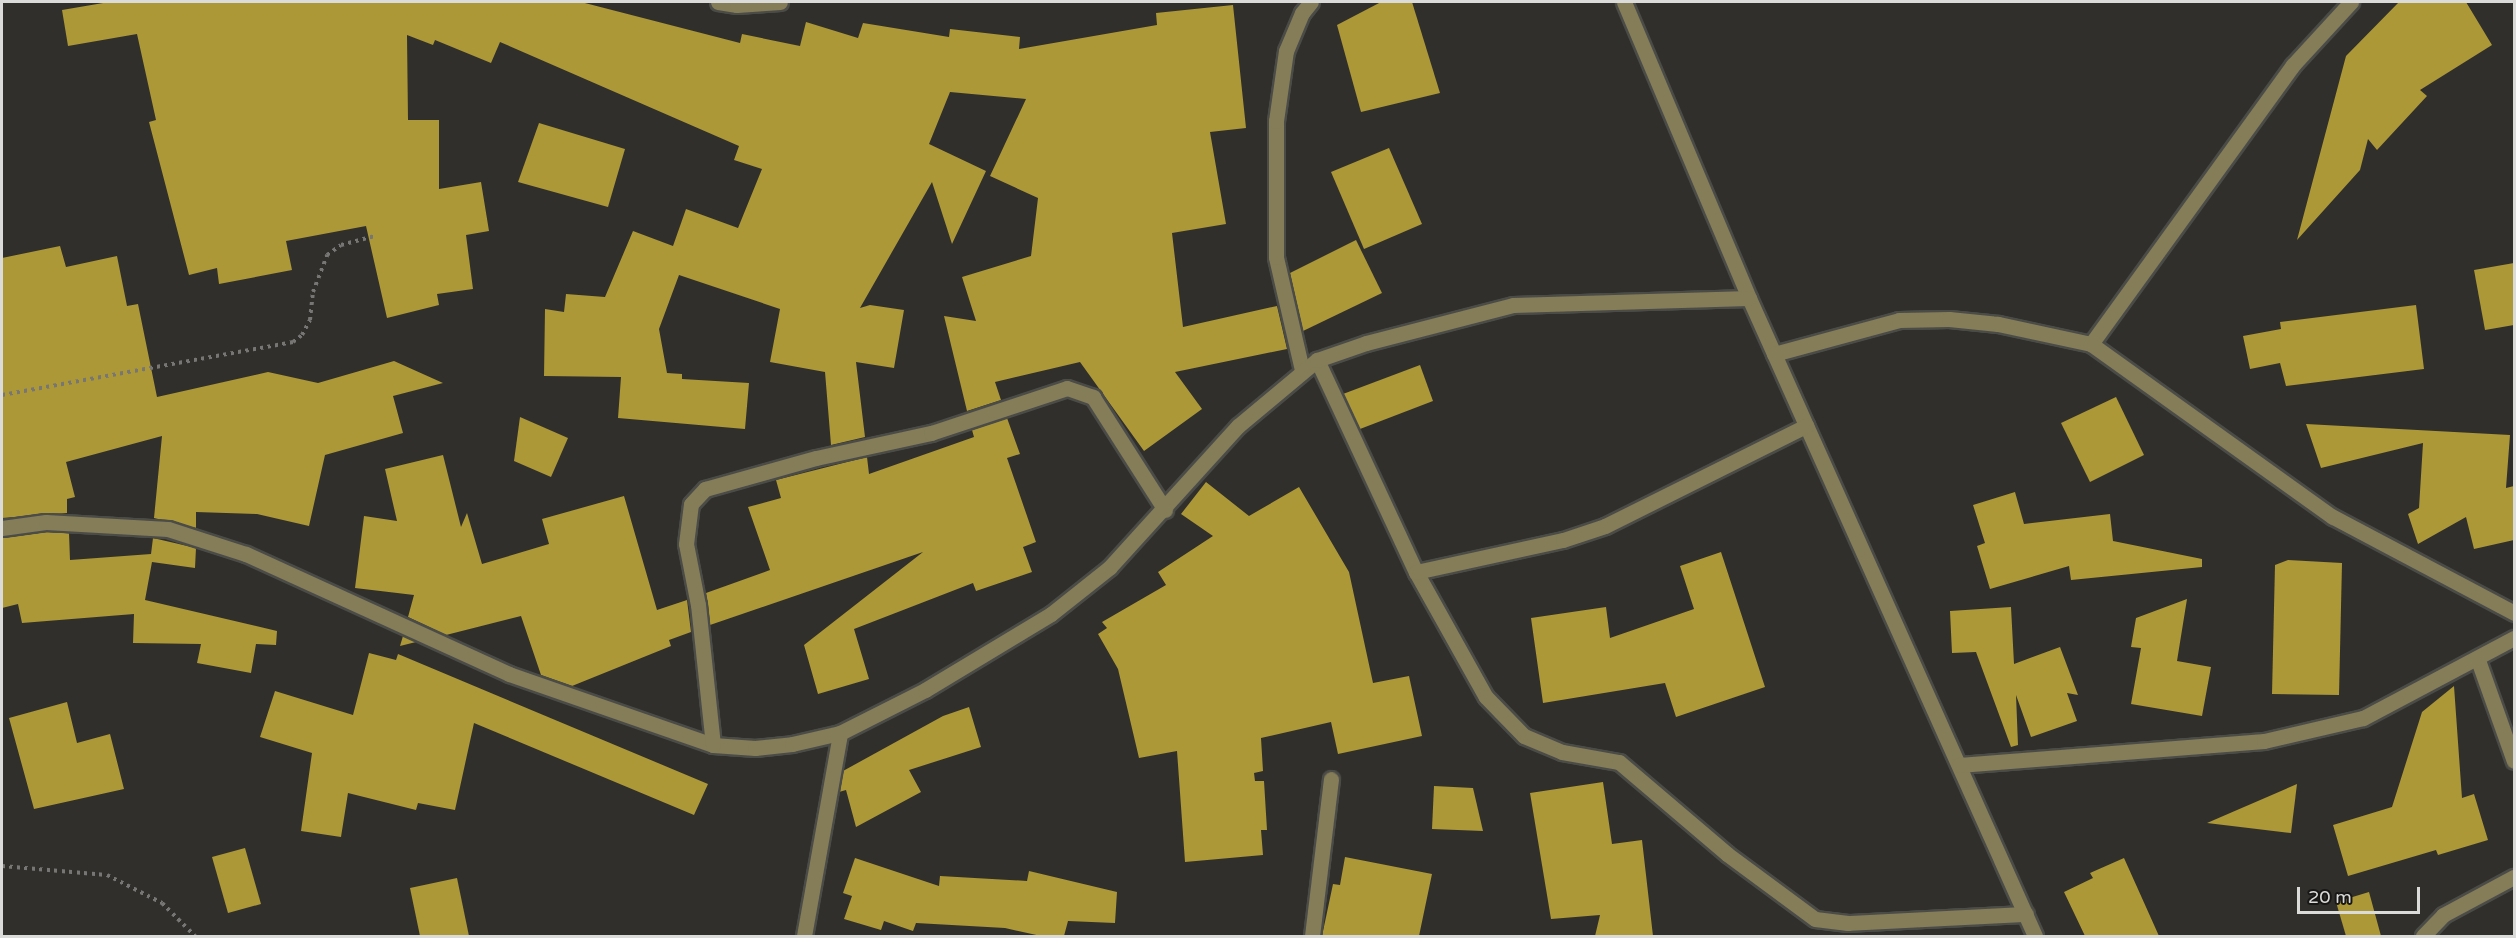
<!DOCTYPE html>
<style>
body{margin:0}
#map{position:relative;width:2516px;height:938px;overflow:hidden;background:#302f2c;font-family:"Varela Round",sans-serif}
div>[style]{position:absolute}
.building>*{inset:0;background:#ac9837}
.path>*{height:4px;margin-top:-2px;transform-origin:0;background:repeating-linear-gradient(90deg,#777674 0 3px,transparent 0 7.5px)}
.roads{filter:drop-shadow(2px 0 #4b4b48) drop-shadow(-2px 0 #4b4b48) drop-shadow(0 2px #4b4b48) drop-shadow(0 -2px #4b4b48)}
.minor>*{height:15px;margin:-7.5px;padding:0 7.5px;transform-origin:7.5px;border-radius:7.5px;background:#847d58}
span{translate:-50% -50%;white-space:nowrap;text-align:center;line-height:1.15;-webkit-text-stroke:6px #181716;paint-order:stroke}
.frame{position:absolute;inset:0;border:3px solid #dbdbd9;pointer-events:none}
.scale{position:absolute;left:2297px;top:887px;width:123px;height:27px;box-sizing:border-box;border:3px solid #dbdbd9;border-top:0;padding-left:8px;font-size:18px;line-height:21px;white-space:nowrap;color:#dbdbd9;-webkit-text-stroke:4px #181716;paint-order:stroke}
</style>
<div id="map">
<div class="building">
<div style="clip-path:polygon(109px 2px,581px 2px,740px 43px,742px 34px,800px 46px,806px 22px,858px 38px,863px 23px,949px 37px,950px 29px,1020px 37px,1019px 49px,1157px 25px,1156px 13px,1233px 5px,1246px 128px,1210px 132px,1226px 224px,1172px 233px,1183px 327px,1277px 306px,1287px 349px,1175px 372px,1202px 409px,1144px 451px,1080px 362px,995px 382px,1001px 400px,967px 411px,944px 316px,976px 321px,962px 277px,1031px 256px,1038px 198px,990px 176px,1026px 99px,950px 92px,929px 144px,986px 171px,952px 244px,932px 182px,860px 308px,870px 305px,904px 310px,894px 368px,856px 362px,865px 437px,831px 445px,825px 372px,770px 362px,780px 309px,679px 275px,659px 329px,667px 373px,682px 374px,682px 379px,749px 383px,745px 429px,618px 418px,621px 377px,544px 376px,545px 309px,564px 312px,566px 294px,605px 297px,633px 231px,673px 246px,686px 209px,738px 228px,762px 169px,734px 160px,739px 146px,500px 42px,491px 63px,435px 40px,433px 45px,407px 35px,408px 120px,439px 120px,439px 189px,481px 182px,489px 231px,466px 235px,473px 289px,437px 294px,439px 305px,387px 318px,366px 226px,286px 241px,292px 270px,219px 284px,217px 268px,189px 275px,149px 122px,156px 120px,137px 34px,68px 46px,62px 10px)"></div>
<div style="clip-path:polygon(1381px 2px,1412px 2px,1440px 93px,1361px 112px,1337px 25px)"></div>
<div style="clip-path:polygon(2399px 2px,2466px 2px,2492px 45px,2420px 90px,2427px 96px,2377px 150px,2368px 139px,2360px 170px,2297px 240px,2346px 56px)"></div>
<div style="clip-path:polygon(539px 123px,625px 149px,608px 207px,518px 182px)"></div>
<div style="clip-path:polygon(1389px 148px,1422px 224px,1364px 249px,1331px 172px)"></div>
<div style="clip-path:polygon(1356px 240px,1382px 293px,1303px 331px,1290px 273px)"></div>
<div style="clip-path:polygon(60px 246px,66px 267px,117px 256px,127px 306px,138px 304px,157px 397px,268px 372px,318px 383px,394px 361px,443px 383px,393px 396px,403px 433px,325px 455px,309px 526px,257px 514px,196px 512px,196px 528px,154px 518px,162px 436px,66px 462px,75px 497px,67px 499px,67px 513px,2px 518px,2px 258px)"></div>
<div style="clip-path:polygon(2514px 263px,2514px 325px,2485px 330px,2474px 270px)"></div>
<div style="clip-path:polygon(2416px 305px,2424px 369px,2286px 386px,2280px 363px,2250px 369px,2243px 336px,2281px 329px,2280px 322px)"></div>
<div style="clip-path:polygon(1420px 365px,1433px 401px,1360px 429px,1343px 394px)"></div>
<div style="clip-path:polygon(2116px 397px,2144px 455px,2090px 482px,2061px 423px)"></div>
<div style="clip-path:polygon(520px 417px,568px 438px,551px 477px,514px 461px)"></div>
<div style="clip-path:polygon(1007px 418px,1020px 454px,1007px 458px,1036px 542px,1023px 547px,1032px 572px,976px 591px,973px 583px,854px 629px,869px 679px,818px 694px,804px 645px,923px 552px,710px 625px,706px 593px,770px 570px,748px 507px,781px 498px,776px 480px,867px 457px,869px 474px,974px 437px,972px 430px)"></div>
<div style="clip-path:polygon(2306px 424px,2510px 435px,2506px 488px,2514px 486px,2514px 540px,2474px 549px,2466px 517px,2418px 544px,2408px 514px,2419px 508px,2423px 443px,2321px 468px)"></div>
<div style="clip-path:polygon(443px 455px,461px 527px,467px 513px,482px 564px,549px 544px,542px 519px,624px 496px,657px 610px,687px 600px,691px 632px,669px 640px,671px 646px,572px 686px,541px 675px,521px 616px,446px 635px,408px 617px,414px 595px,355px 588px,364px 516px,397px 521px,385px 469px)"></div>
<div style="clip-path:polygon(1206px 482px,1249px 516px,1299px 487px,1349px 572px,1373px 683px,1409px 676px,1422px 736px,1338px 754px,1331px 722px,1261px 738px,1263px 771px,1254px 773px,1255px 781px,1264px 781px,1267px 830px,1261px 830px,1263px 855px,1185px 862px,1177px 751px,1139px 758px,1118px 669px,1098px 634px,1107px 628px,1102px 622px,1166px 585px,1158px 572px,1213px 536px,1181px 514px)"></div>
<div style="clip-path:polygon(2015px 492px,2024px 524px,2110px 514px,2113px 541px,2202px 559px,2202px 567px,2071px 580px,2069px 566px,1990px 589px,1977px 546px,1985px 543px,1973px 505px)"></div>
<div style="clip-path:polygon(46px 532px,69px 533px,70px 560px,151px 554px,153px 538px,196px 548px,195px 568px,152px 562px,145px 600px,277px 631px,276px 645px,256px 644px,251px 673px,197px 663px,201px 644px,133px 643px,134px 614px,22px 623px,18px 604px,2px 608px,2px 538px)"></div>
<div style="clip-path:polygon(1721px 552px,1765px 687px,1676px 717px,1665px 683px,1543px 703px,1531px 618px,1606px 607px,1610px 638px,1694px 609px,1680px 566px)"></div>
<div style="clip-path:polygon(2288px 560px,2342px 563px,2339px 695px,2272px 694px,2275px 565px)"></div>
<div style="clip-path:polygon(2187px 599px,2177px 661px,2211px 667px,2202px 716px,2131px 704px,2141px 648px,2131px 647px,2136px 618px)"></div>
<div style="clip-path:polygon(2011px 607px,2014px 664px,2060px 647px,2078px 695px,2067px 693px,2077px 721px,2031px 737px,2016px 695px,2018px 745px,2011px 747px,1976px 652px,1952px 653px,1950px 611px)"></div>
<div style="clip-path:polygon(403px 636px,416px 642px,400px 646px)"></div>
<div style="clip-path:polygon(369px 653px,396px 660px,398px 654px,708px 784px,694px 815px,474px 723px,455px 810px,418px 803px,416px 810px,348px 793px,341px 837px,301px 831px,312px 753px,260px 737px,275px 691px,353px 715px)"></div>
<div style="clip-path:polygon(2454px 686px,2462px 798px,2474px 794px,2488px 840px,2438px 855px,2436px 850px,2348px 876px,2333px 825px,2392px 807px,2422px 712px)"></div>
<div style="clip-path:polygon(67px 702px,77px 743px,110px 734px,124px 789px,34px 809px,9px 718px)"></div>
<div style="clip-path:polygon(969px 707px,981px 747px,909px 770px,921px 792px,856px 827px,846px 790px,839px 792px,843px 771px,943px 716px)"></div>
<div style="clip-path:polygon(1603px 782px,1612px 844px,1642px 840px,1653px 936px,1595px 936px,1600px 915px,1551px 919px,1530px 793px)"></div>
<div style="clip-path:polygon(2297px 784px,2291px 833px,2207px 823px)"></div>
<div style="clip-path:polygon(1434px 786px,1473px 788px,1483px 831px,1432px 829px)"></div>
<div style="clip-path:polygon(245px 848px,261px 904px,228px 913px,212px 857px)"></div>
<div style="clip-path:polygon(1345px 857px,1432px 874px,1419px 936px,1322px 936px,1333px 884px,1340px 885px)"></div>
<div style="clip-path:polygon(855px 858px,939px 886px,940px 876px,1027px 881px,1029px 871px,1117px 892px,1115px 923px,1068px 921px,1064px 936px,1041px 936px,1005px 928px,916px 923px,913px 931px,884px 921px,881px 930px,844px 919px,852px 896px,843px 893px)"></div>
<div style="clip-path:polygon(2124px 858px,2159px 936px,2085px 936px,2064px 892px,2093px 878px,2090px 873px)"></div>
<div style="clip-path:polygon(457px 878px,469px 936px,420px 936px,410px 888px)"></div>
<div style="clip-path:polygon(2369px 892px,2381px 936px,2346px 936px,2336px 902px)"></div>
</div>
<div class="path">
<div style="left:2px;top:395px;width:296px;rotate:-10.3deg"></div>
<div style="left:293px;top:342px;width:11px;rotate:-38deg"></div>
<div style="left:302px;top:335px;width:17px;rotate:-62deg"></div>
<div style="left:310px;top:320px;width:28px;rotate:-84deg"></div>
<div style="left:313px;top:292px;width:40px;rotate:-69deg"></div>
<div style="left:327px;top:255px;width:17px;rotate:-36deg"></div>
<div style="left:341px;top:245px;width:34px;rotate:-15deg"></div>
<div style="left:2px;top:866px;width:105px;rotate:4.9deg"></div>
<div style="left:107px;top:875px;width:62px;rotate:27deg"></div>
<div style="left:162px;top:903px;width:47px;rotate:45deg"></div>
</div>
<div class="roads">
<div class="minor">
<div style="left:718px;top:2px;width:19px;rotate:9deg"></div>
<div style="left:737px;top:5px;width:43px;rotate:-4deg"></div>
<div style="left:1624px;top:2px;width:321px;rotate:67.1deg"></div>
<div style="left:1749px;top:298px;width:699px;rotate:65.85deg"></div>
<div style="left:2091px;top:344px;width:344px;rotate:-54.1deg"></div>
<div style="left:2293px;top:65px;width:86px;rotate:-47.4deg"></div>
<div style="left:1774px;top:354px;width:130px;rotate:-15.2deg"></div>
<div style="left:1899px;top:320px;width:50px;rotate:-1.1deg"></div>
<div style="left:1949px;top:319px;width:49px;rotate:5.8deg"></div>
<div style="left:1998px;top:324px;width:95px;rotate:12.1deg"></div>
<div style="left:2091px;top:344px;width:297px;rotate:35.6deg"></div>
<div style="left:2333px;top:517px;width:205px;rotate:27.9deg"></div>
<div style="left:1317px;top:360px;width:234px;rotate:65deg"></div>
<div style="left:1416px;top:572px;width:143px;rotate:60.8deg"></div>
<div style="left:1486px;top:697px;width:54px;rotate:45.7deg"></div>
<div style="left:1524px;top:736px;width:41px;rotate:22.8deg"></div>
<div style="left:1562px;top:752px;width:58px;rotate:10deg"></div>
<div style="left:1619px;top:762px;width:142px;rotate:40.4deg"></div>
<div style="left:1727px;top:854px;width:109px;rotate:36.5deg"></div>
<div style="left:1815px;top:919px;width:33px;rotate:7deg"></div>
<div style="left:1848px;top:923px;width:178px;rotate:-2.9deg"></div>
<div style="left:1302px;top:370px;width:116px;rotate:-103deg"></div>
<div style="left:1276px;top:257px;width:136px;rotate:-90deg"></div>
<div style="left:1276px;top:121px;width:71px;rotate:-81.9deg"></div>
<div style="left:1286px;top:51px;width:41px;rotate:-67.2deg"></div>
<div style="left:1302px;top:13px;width:14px;rotate:-51deg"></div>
<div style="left:2px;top:528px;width:44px;rotate:-7.8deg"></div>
<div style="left:46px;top:522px;width:122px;rotate:3.3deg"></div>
<div style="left:168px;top:529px;width:82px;rotate:17.8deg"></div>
<div style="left:246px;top:554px;width:289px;rotate:24.5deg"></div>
<div style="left:509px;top:674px;width:216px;rotate:19.2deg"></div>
<div style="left:713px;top:745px;width:42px;rotate:4.1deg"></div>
<div style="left:755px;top:748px;width:37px;rotate:-6deg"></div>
<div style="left:792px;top:744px;width:49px;rotate:-12.9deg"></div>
<div style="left:840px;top:733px;width:95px;rotate:-26.8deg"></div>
<div style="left:925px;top:690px;width:147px;rotate:-31.1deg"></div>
<div style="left:1051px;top:614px;width:75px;rotate:-38.5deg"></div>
<div style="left:1110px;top:567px;width:190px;rotate:-47.8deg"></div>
<div style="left:1238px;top:426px;width:103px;rotate:-39.9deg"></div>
<div style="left:1317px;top:360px;width:52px;rotate:-19.1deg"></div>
<div style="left:1366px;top:343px;width:152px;rotate:-14.5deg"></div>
<div style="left:1513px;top:305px;width:236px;rotate:-1.7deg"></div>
<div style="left:1416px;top:572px;width:150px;rotate:-12.3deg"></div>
<div style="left:1563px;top:540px;width:44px;rotate:-18.4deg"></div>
<div style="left:1605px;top:526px;width:225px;rotate:-26.5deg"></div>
<div style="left:2478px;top:660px;width:107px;rotate:70.4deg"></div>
<div style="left:713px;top:745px;width:141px;rotate:-96.1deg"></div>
<div style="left:698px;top:605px;width:62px;rotate:-101.1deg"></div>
<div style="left:686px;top:544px;width:40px;rotate:-82.9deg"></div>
<div style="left:691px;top:504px;width:21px;rotate:-47deg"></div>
<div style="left:705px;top:489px;width:115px;rotate:-15.6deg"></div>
<div style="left:816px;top:458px;width:118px;rotate:-12.3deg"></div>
<div style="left:931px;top:433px;width:143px;rotate:-18.3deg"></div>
<div style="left:1067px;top:388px;width:28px;rotate:19deg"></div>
<div style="left:1093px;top:397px;width:134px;rotate:57.5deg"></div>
<div style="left:1959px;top:765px;width:306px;rotate:-4.5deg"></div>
<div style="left:2264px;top:741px;width:102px;rotate:-13.1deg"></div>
<div style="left:2363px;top:718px;width:171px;rotate:-27.9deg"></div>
<div style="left:804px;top:936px;width:206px;rotate:-79.9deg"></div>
<div style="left:1312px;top:936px;width:158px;rotate:-83.1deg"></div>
<div style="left:2423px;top:936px;width:29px;rotate:-46deg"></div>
<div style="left:2443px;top:915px;width:81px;rotate:-28.2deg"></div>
</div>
</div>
<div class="frame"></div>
<div class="scale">20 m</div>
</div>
